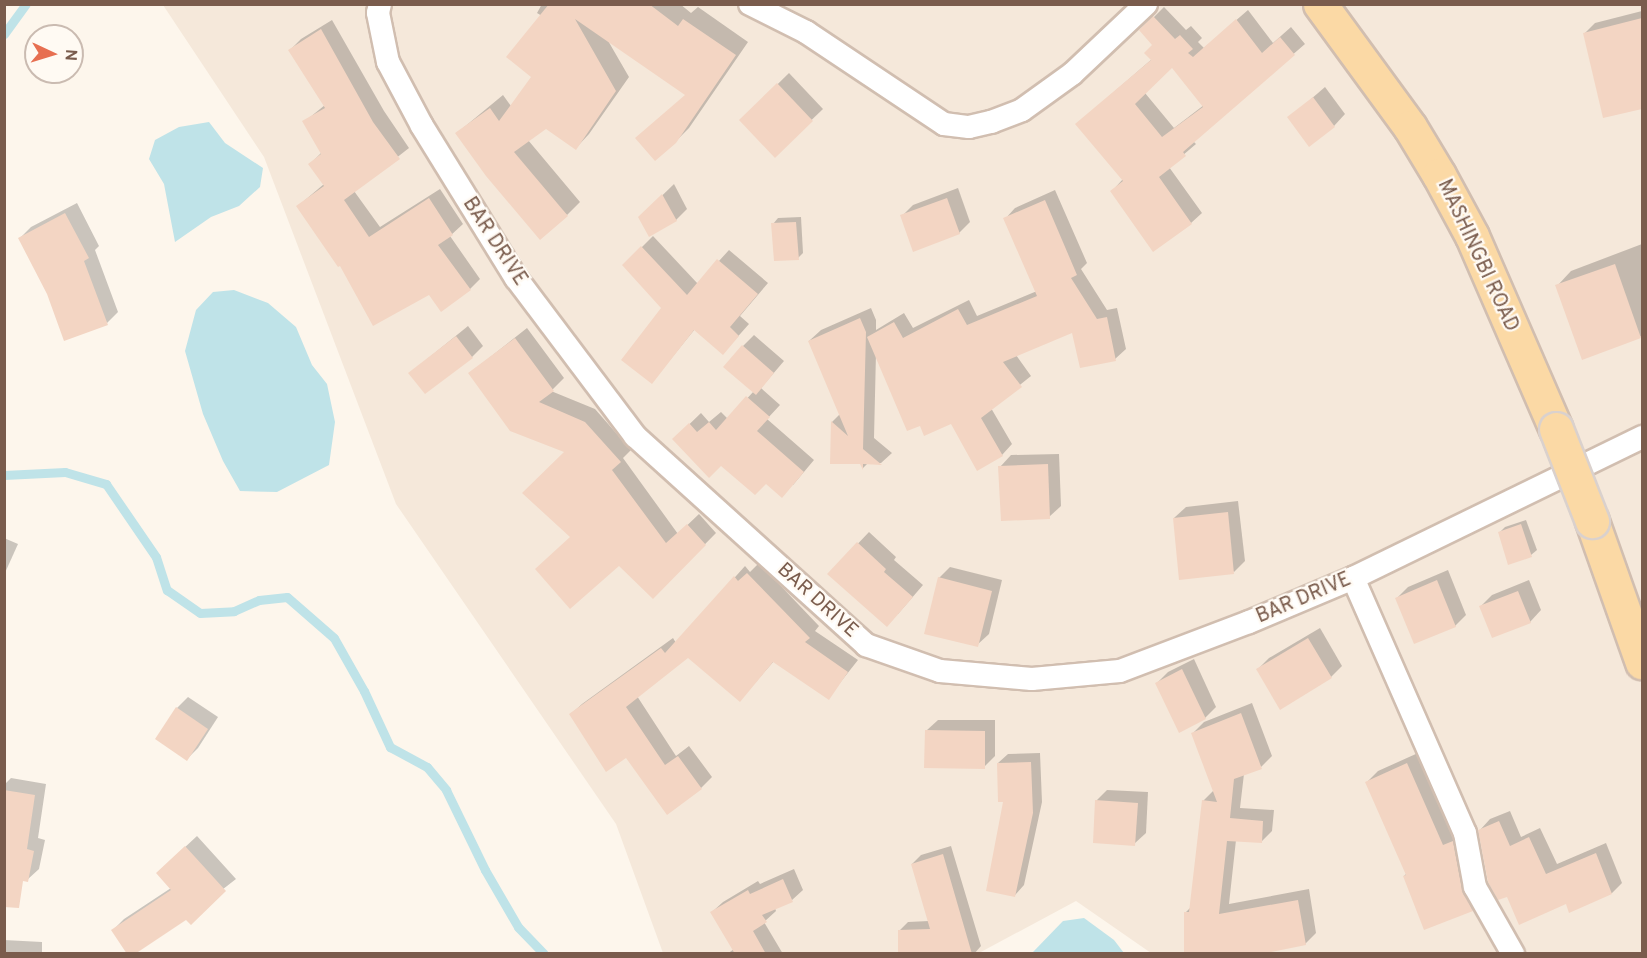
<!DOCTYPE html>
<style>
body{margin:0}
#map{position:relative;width:1647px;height:958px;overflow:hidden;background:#fdf6ec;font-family:Overpass,sans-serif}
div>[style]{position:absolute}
.residential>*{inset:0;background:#f5e8da}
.water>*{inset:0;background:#bfe3e8}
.shadow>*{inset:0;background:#0003}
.stream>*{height:9px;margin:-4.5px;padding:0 4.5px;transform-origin:4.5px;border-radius:4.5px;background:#bfe3e8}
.building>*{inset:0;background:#f3d5c3}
.roads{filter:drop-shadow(2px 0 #d1beb0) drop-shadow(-2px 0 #d1beb0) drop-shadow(0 2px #d1beb0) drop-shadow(0 -2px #d1beb0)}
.street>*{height:22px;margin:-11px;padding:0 11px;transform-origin:11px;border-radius:11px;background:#fff}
.primary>*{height:33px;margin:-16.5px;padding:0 16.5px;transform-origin:16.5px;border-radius:16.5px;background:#fbd9a5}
.bridges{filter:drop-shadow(2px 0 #dad1cd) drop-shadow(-2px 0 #dad1cd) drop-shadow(0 2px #dad1cd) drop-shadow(0 -2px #dad1cd)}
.primary-bridge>*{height:33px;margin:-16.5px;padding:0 16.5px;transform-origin:16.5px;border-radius:16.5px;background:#fbd9a5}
span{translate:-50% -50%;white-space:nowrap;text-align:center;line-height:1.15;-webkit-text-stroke:4.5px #fffaf3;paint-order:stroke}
.street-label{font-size:20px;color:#7a5c4d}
.frame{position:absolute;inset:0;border:6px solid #7a5c4d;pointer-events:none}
.north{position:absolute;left:24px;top:24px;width:60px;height:60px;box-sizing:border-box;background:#fffaf3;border:2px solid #cabbb1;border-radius:50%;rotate:94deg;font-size:16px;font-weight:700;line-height:24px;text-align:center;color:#7a5c4d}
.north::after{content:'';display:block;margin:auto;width:21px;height:27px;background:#e76f51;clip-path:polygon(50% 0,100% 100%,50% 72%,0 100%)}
</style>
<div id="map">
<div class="residential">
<div style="clip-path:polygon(163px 5px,1642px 5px,1642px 953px,1151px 953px,1076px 901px,979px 953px,663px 953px,616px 824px,396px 504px,264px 157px)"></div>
</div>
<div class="water">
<div style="clip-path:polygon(209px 122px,225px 143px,263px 168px,260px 187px,239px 206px,211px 217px,175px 242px,164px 184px,149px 159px,155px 140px,179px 127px)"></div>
<div style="clip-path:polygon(234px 290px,268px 303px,296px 327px,312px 365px,327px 384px,335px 422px,329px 465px,277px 492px,240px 491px,223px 461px,203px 414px,185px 351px,196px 310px,213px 292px)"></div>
<div style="clip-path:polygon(1084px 918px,1114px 940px,1124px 953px,1032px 953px,1063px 921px)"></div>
</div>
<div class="shadow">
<div style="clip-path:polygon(542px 4px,680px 4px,691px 13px,698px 7px,748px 42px,689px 128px,675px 142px,687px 94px,607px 39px,629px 77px,589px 134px,576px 148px,546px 127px,528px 140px,580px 202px,567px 215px,457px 133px,503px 95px,511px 106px,533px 77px,542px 16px,537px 13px)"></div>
<div style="clip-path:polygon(evenodd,1164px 7px,1186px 30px,1191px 26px,1202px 38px,1198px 42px,1204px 48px,1248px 10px,1273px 43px,1291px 27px,1305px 44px,1193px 141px,1196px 144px,1169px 167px,1202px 213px,1191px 223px,1112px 191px,1123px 179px,1077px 124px,1152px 59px,1154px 45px,1141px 30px,1164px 7px,1173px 66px,1204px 105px,1174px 128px,1145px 93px,1173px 66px)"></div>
<div style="clip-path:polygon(1642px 11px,1642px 108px,1604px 117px,1585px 33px,1595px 23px)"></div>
<div style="clip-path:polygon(332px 20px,384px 111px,409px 148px,354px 191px,380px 227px,440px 189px,463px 224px,450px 236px,480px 279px,470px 289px,430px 293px,341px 264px,298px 206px,324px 184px,310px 164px,322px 152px,304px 122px,325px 105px,290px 50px,301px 39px)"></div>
<div style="clip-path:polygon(789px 73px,823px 109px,775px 155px,741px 120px)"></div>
<div style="clip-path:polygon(1325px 87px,1345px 114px,1334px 126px,1289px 118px)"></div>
<div style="clip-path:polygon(674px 184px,687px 209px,676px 220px,640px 217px)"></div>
<div style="clip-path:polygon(958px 188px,970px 222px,959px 233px,902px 216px,913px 205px)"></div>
<div style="clip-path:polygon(1055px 190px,1087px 263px,1081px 269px,1107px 310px,1117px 308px,1126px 349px,1115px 359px,1073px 331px,1016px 355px,1031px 376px,991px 408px,1012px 444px,1002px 455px,952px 422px,876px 353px,874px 438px,892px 453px,881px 463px,868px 463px,863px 468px,861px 463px,831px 462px,832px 422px,840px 414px,809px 341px,821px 330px,871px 308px,876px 320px,876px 330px,904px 313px,913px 328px,969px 300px,977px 316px,1037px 291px,1005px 219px,1015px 208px)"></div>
<div style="clip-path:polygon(77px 203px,99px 246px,95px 250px,118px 312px,107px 323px,20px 238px,31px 227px)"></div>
<div style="clip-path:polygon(801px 217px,803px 253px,798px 258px,773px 224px,778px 218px)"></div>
<div style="clip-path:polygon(653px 236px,698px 284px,729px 250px,768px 283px,740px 316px,749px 324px,733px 342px,695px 329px,652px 382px,663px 308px,624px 265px)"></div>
<div style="clip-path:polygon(1642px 244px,1642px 335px,1640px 337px,1557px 286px,1571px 271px)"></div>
<div style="clip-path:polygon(468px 326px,483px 346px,472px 357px,410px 373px)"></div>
<div style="clip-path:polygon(527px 328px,564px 378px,551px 391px,595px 409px,631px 450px,623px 458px,678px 534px,699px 514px,716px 533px,653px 597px,619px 564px,572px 537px,567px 451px,470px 373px)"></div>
<div style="clip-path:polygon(754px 335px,784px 361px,761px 388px,780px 405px,767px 419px,814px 460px,793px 485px,766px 482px,721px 464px,674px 439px,701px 413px,709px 422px,721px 412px,728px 419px,754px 391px,743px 346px)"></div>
<div style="clip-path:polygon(1059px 454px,1061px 506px,1049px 517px,1000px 467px,1011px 455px)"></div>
<div style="clip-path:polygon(1238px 501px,1245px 561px,1234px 572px,1174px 518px,1186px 507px)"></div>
<div style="clip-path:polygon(1526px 520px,1537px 550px,1531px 555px,1500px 532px,1505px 527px)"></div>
<div style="clip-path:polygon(869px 532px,896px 557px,894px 560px,923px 585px,898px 614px,829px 574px)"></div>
<div style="clip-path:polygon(4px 538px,18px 544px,4px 575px)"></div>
<div style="clip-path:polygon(759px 563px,819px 626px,815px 631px,858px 660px,828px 698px,774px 661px,740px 700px,688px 656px,637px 696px,676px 756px,689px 746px,712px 777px,701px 788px,627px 756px,571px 714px,582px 704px,673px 638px,676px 643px,745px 566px,750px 572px)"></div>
<div style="clip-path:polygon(950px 567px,1002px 580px,989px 634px,977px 645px,939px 578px)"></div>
<div style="clip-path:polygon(1448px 570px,1466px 615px,1455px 626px,1397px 598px,1408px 587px)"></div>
<div style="clip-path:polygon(1529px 580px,1541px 610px,1530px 622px,1481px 606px,1492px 595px)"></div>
<div style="clip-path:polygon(1320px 628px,1342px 666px,1331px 677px,1258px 669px,1269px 658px)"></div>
<div style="clip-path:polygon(1194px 659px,1216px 707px,1205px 718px,1157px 683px,1168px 672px)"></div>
<div style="clip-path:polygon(188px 697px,218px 717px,198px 748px,187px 759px,177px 708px)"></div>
<div style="clip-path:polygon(1252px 703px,1272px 756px,1261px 767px,1244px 774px,1240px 808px,1274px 810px,1272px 831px,1261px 842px,1236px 840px,1229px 904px,1309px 889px,1316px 933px,1305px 944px,1185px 913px,1191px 907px,1203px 801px,1214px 790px,1193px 733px,1204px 722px)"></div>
<div style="clip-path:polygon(938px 720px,995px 720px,995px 756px,984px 767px,926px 731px)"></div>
<div style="clip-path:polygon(1040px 753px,1042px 802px,1024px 885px,1015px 895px,1005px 800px,998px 763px,1008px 754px)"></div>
<div style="clip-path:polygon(1418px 753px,1483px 898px,1472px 909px,1404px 876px,1407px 873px,1367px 782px,1378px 771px)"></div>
<div style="clip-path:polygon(11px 778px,46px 784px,38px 838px,45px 840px,39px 869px,27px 880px,4px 875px,4px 785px)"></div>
<div style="clip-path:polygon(1107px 790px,1148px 792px,1146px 833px,1134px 844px,1096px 801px)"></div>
<div style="clip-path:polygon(1510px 811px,1521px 837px,1540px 828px,1557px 864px,1606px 843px,1622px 883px,1612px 893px,1566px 902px,1480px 830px,1490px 819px)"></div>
<div style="clip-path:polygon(197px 836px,236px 879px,186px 918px,113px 930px,124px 919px,171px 888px,169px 862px)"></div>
<div style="clip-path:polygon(951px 846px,981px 946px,974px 954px,955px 954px,899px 931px,908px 922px,929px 921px,912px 864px,921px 855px)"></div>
<div style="clip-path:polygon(794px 869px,803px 890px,792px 900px,775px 908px,776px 911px,764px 922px,783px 954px,727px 954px,734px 949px,712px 912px,723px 902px,758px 881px,760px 884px)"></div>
<div style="clip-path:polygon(4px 940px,42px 942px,42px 954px,4px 954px)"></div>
</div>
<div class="stream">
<div style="left:4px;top:34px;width:37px;rotate:-54deg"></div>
<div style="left:4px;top:475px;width:61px;rotate:-2.8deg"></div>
<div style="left:65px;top:472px;width:43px;rotate:16.3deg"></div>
<div style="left:106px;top:484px;width:88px;rotate:55.6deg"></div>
<div style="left:156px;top:557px;width:35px;rotate:72deg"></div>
<div style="left:167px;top:590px;width:40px;rotate:34.9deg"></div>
<div style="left:200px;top:613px;width:34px;rotate:-3deg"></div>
<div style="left:234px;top:611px;width:27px;rotate:-24deg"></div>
<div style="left:259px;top:600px;width:28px;rotate:-6deg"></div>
<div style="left:287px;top:597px;width:62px;rotate:41.1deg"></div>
<div style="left:334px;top:638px;width:61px;rotate:60.5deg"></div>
<div style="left:364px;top:691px;width:62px;rotate:65.1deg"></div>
<div style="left:390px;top:747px;width:42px;rotate:28.4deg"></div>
<div style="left:427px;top:767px;width:30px;rotate:50deg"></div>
<div style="left:446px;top:790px;width:89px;rotate:64deg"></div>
<div style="left:485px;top:870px;width:66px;rotate:59.9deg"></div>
<div style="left:518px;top:927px;width:37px;rotate:46deg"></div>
</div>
<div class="building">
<div style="clip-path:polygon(549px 4px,649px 4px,678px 26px,683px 19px,736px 55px,676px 143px,655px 161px,635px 138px,685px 95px,575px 19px,616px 91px,576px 150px,546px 129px,514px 152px,568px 216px,540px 240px,486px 176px,455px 133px,490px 108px,499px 121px,531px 77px,506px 57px)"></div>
<div style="clip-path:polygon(evenodd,1153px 16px,1175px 39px,1180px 35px,1193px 49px,1188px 53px,1193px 57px,1236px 19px,1262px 53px,1280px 37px,1295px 55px,1183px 152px,1186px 156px,1159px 177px,1192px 224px,1153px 252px,1110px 191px,1123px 181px,1075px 124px,1151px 60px,1144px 53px,1152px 45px,1139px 30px,1153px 16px,1172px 68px,1203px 107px,1162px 137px,1135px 104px,1172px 68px)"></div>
<div style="clip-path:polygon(1642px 18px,1642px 109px,1603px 118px,1583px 33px)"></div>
<div style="clip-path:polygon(321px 29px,373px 122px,400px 159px,344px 200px,369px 237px,429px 198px,453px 235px,438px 245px,471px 290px,441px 312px,429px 295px,373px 326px,340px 266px,338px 267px,296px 206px,324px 186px,308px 164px,321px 154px,302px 121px,325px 108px,288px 50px)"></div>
<div style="clip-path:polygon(777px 83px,813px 121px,775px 158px,739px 120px)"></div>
<div style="clip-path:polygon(1313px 97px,1335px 127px,1309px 147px,1287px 117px)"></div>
<div style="clip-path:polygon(662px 194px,677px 221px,649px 237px,638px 217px)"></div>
<div style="clip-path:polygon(947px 198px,960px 234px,913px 252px,900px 215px)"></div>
<div style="clip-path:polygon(1045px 200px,1077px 275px,1071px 278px,1097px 319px,1107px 317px,1116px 361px,1080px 368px,1072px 333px,1003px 362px,1022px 387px,981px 418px,1003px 456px,977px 471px,951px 424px,924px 436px,920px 426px,907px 431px,867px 337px,894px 322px,903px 338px,958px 309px,967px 325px,1037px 296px,1003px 218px)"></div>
<div style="clip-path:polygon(65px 213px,89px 258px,84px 261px,108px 325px,64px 341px,47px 294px,18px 238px)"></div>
<div style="clip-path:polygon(796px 222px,799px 260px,774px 261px,771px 223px)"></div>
<div style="clip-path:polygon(641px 246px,687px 295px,717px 259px,758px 294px,730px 327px,739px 336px,723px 355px,694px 330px,652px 384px,621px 360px,661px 308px,622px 265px)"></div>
<div style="clip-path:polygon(1615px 264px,1641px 338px,1582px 360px,1555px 285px)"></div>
<div style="clip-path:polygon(860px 318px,866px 332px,863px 449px,882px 465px,863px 464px,863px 470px,860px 464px,830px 464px,831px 421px,848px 436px,808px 341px)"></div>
<div style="clip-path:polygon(456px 336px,473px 358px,425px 394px,408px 373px)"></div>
<div style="clip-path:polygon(515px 338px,554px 391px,539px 402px,585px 422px,621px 462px,612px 470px,666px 543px,687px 524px,706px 545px,653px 599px,619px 566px,570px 609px,535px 569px,570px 537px,522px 493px,564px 452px,510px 431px,468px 373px)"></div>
<div style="clip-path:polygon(742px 345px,774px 373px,756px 395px,723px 367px)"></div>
<div style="clip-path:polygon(746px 396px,770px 417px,757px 431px,804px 472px,782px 498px,766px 484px,755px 495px,721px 466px,709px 478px,672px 439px,689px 423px,697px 432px,709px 422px,716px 430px)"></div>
<div style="clip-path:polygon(1048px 464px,1050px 519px,1001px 521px,998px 466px)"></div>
<div style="clip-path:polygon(1228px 512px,1234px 574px,1179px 580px,1173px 518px)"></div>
<div style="clip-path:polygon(1521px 524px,1532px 557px,1508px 565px,1498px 532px)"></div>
<div style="clip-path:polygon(857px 542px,886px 569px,884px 572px,913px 597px,887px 627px,827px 574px)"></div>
<div style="clip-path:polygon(747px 573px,810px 638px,805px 642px,848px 672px,829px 700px,773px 662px,740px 702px,688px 658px,626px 707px,665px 765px,678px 756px,702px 789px,667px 815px,626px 758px,606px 772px,569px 714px,661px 648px,665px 653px,734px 576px,738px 581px)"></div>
<div style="clip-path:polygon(938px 577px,992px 591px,978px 647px,924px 634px)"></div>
<div style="clip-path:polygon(1437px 580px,1456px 627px,1414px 644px,1395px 598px)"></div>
<div style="clip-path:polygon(1518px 591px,1531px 623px,1492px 638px,1479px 606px)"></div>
<div style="clip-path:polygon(1308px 638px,1332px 678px,1280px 710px,1256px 669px)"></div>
<div style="clip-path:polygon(1182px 669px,1206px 719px,1179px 733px,1155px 683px)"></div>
<div style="clip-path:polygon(176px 707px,208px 729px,187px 761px,155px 739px)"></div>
<div style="clip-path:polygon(1241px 713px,1262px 769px,1234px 779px,1230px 818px,1263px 821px,1262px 843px,1227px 841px,1219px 914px,1298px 900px,1306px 945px,1261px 954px,1184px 954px,1184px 912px,1189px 912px,1202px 800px,1217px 802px,1191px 733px)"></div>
<div style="clip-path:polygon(925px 730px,985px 731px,985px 769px,924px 768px)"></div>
<div style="clip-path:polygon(1031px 762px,1033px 813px,1015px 897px,986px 891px,1003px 802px,998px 802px,997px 763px)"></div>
<div style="clip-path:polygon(1407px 763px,1443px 845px,1453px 841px,1462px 889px,1473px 911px,1424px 930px,1403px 876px,1406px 875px,1365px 782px)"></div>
<div style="clip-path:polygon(4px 790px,35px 795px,27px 849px,34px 851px,28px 882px,23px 881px,19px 908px,4px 907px)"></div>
<div style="clip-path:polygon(1095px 800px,1138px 803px,1135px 846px,1093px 843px)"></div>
<div style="clip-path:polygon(1499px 821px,1510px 846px,1529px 837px,1546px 874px,1596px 853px,1612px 894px,1569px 913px,1566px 904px,1519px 925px,1507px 897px,1498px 900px,1488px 882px,1478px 830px)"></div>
<div style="clip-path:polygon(185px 846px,226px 891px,191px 925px,186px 920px,135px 954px,127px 954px,111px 930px,171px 890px,156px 873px)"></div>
<div style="clip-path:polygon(943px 854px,972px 954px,898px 954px,898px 930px,930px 929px,911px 864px)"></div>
<div style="clip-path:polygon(783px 879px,793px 902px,762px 915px,767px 922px,753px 931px,766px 954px,735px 954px,710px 912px,748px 890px,750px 894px)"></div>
</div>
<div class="roads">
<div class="street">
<div style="left:380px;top:4px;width:9px;rotate:103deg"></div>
<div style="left:378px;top:13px;width:50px;rotate:78.5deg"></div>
<div style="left:388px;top:62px;width:72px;rotate:62deg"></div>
<div style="left:422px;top:126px;width:179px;rotate:58.3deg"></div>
<div style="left:516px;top:278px;width:198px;rotate:53deg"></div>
<div style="left:635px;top:436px;width:312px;rotate:42.1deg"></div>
<div style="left:866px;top:645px;width:78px;rotate:19.4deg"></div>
<div style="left:940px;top:671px;width:92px;rotate:5deg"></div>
<div style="left:1032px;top:679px;width:88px;rotate:-5.2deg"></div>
<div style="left:1120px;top:671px;width:138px;rotate:-20.8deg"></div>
<div style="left:1249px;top:622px;width:113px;rotate:-22.9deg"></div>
<div style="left:1353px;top:578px;width:322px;rotate:-26deg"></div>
<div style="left:750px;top:4px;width:63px;rotate:26.6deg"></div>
<div style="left:806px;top:32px;width:166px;rotate:33.7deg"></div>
<div style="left:944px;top:124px;width:25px;rotate:7deg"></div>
<div style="left:969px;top:127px;width:23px;rotate:-13deg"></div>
<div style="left:991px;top:122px;width:33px;rotate:-21deg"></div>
<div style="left:1022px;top:110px;width:62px;rotate:-35.8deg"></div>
<div style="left:1072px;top:74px;width:102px;rotate:-43.4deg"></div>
<div style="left:1353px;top:578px;width:279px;rotate:66.3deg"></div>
<div style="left:1465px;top:833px;width:55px;rotate:79.5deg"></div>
<div style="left:1475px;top:887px;width:77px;rotate:60.4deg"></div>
</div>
<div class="primary">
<div style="left:1320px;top:4px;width:152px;rotate:53.8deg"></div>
<div style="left:1410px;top:127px;width:56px;rotate:58.9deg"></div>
<div style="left:1439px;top:175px;width:69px;rotate:61.6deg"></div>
<div style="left:1472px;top:236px;width:210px;rotate:66.5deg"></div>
<div style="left:1592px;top:521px;width:150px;rotate:70.5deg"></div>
</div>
</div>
<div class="bridges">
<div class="primary-bridge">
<div style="left:1556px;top:429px;width:99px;rotate:68.6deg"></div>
</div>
</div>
<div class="street-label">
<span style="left:494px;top:242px;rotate:57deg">BAR DRIVE</span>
<span style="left:1477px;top:256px;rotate:65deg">MASHINGBI ROAD</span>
<span style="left:1304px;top:599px;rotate:-23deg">BAR DRIVE</span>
<span style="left:817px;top:601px;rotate:42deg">BAR DRIVE</span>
</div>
<div class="frame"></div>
<div class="north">N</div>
</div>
